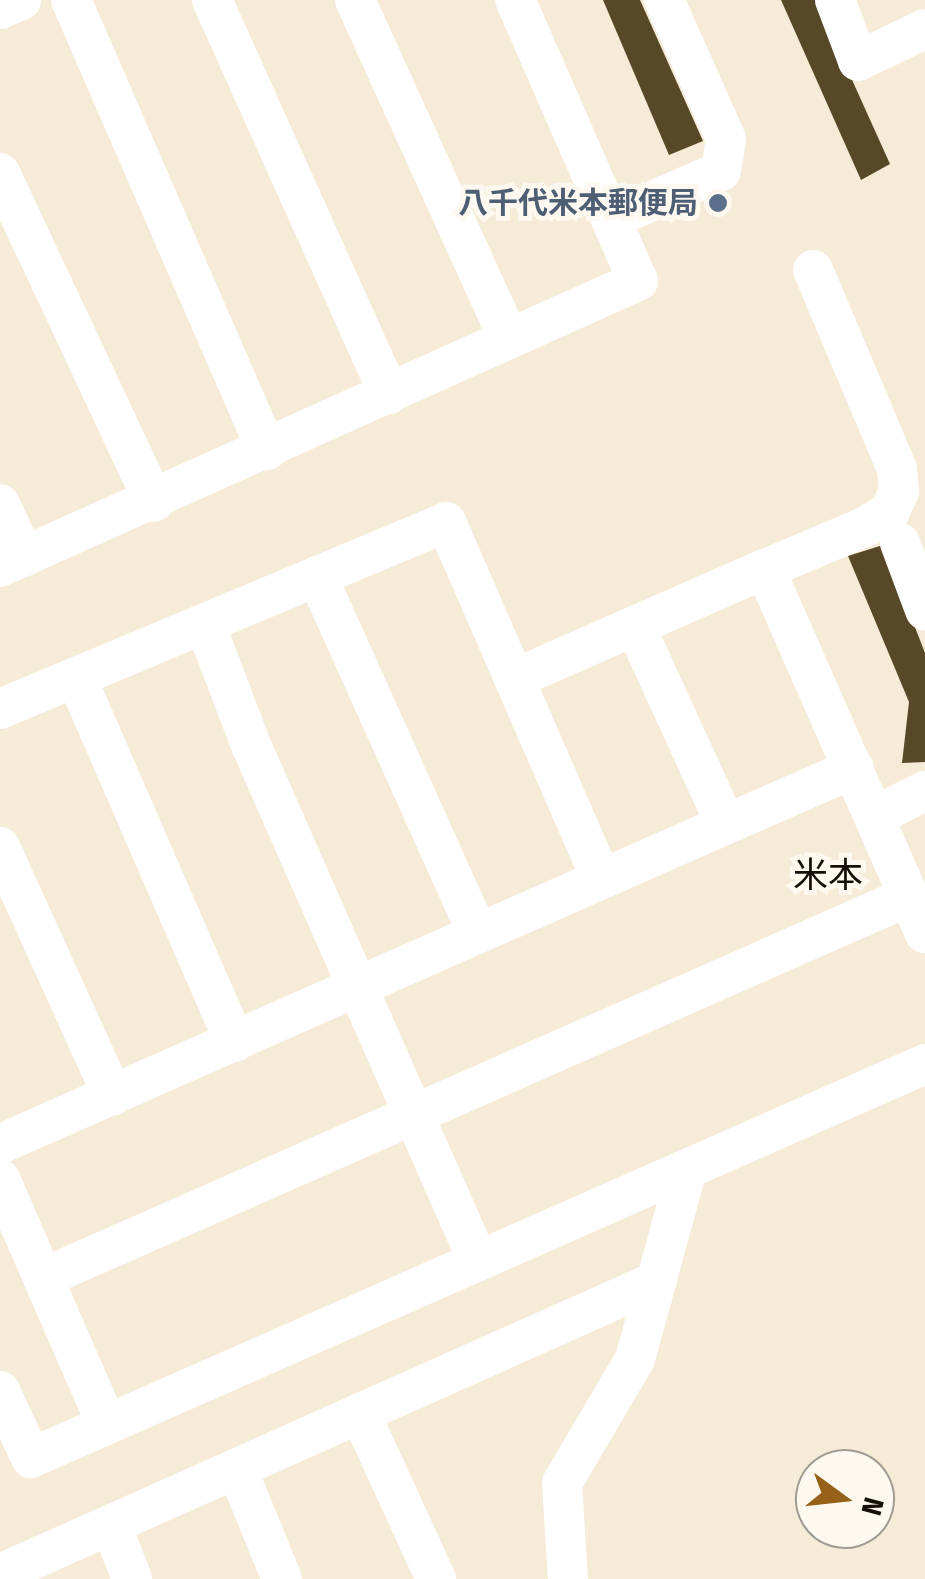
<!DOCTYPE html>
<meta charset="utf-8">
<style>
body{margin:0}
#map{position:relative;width:925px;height:1579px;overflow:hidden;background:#f5ebd7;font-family:"Fira Sans Condensed","Noto Sans JP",sans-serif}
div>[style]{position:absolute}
.building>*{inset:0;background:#574827}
.minor>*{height:40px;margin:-20px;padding:0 20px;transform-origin:20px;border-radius:20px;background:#fff}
.dots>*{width:28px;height:28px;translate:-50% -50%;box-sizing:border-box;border:5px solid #fdf9f1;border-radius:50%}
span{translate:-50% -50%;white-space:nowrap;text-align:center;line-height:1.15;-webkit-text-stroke:10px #fdf9f1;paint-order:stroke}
.service-label{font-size:30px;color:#4e5e75;font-weight:700}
.right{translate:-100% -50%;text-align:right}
.quarter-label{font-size:35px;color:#131009}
.north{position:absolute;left:795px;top:1449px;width:100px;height:100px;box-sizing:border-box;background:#fdf9f1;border:2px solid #9f9c94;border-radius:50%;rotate:105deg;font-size:28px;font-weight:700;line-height:40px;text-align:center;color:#131009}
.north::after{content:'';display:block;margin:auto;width:35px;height:45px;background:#966118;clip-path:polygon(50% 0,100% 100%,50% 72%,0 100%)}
</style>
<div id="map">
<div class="building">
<div style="clip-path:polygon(603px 0,640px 0,703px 141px,669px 155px)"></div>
<div style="clip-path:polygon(781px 0,816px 0,890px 164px,861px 180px)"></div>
<div style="clip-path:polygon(883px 545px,925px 653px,925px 762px,902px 763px,909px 702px,848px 556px)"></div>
</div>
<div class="minor">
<div style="left:71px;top:0;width:491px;rotate:66.5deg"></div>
<div style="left:212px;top:0;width:432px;rotate:65.8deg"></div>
<div style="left:355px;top:0;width:372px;rotate:65.6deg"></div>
<div style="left:835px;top:0;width:65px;rotate:69.3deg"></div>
<div style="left:858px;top:61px;width:74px;rotate:-25.5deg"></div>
<div style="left:0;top:9px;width:23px;rotate:-23deg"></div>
<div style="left:0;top:173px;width:363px;rotate:64.9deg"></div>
<div style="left:611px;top:219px;width:120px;rotate:-23.6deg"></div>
<div style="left:721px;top:171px;width:32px;rotate:-81deg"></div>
<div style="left:726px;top:139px;width:152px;rotate:-114deg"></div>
<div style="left:813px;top:270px;width:216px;rotate:67.1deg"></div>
<div style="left:897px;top:469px;width:22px;rotate:85deg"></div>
<div style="left:899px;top:491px;width:22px;rotate:114deg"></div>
<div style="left:890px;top:511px;width:27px;rotate:147deg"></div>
<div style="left:867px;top:526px;width:111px;rotate:157.1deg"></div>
<div style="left:765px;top:569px;width:398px;rotate:66.3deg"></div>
<div style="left:0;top:504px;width:58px;rotate:65.6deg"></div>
<div style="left:900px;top:543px;width:72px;rotate:69.5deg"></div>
<div style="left:0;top:567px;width:699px;rotate:-24.15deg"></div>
<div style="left:638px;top:281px;width:307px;rotate:-113.6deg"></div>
<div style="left:317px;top:576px;width:390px;rotate:65.8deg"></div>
<div style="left:205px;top:624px;width:129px;rotate:69.2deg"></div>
<div style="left:251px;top:745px;width:564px;rotate:66.25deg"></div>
<div style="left:635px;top:626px;width:217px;rotate:65.4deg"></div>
<div style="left:76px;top:677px;width:398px;rotate:66.5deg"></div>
<div style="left:514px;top:679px;width:274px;rotate:-23.7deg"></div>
<div style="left:0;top:709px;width:484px;rotate:-22.7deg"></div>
<div style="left:446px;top:522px;width:386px;rotate:66.5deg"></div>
<div style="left:875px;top:816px;width:56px;rotate:-26.6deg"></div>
<div style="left:0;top:847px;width:273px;rotate:65.6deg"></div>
<div style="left:0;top:1144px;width:933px;rotate:-23.76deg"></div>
<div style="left:0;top:1179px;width:268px;rotate:66.5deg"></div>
<div style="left:43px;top:1278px;width:947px;rotate:-23.8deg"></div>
<div style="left:0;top:1391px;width:74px;rotate:65.2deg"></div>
<div style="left:31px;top:1458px;width:977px;rotate:-23.78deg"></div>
<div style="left:360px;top:1413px;width:183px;rotate:65.4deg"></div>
<div style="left:237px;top:1469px;width:119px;rotate:67.8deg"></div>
<div style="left:111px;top:1525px;width:58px;rotate:68.7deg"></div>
<div style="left:0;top:1574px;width:719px;rotate:-24.04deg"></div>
<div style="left:568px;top:1579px;width:96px;rotate:-93.6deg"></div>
<div style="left:562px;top:1483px;width:144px;rotate:-59.5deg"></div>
<div style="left:635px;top:1359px;width:197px;rotate:-74.7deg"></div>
</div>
<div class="dots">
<div style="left:718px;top:203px;background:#5c6f8a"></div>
</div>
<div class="service-label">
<span class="right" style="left:698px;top:203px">八千代米本郵便局</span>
</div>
<div class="quarter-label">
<span style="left:828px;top:875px">米本</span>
</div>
<div class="north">N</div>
</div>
